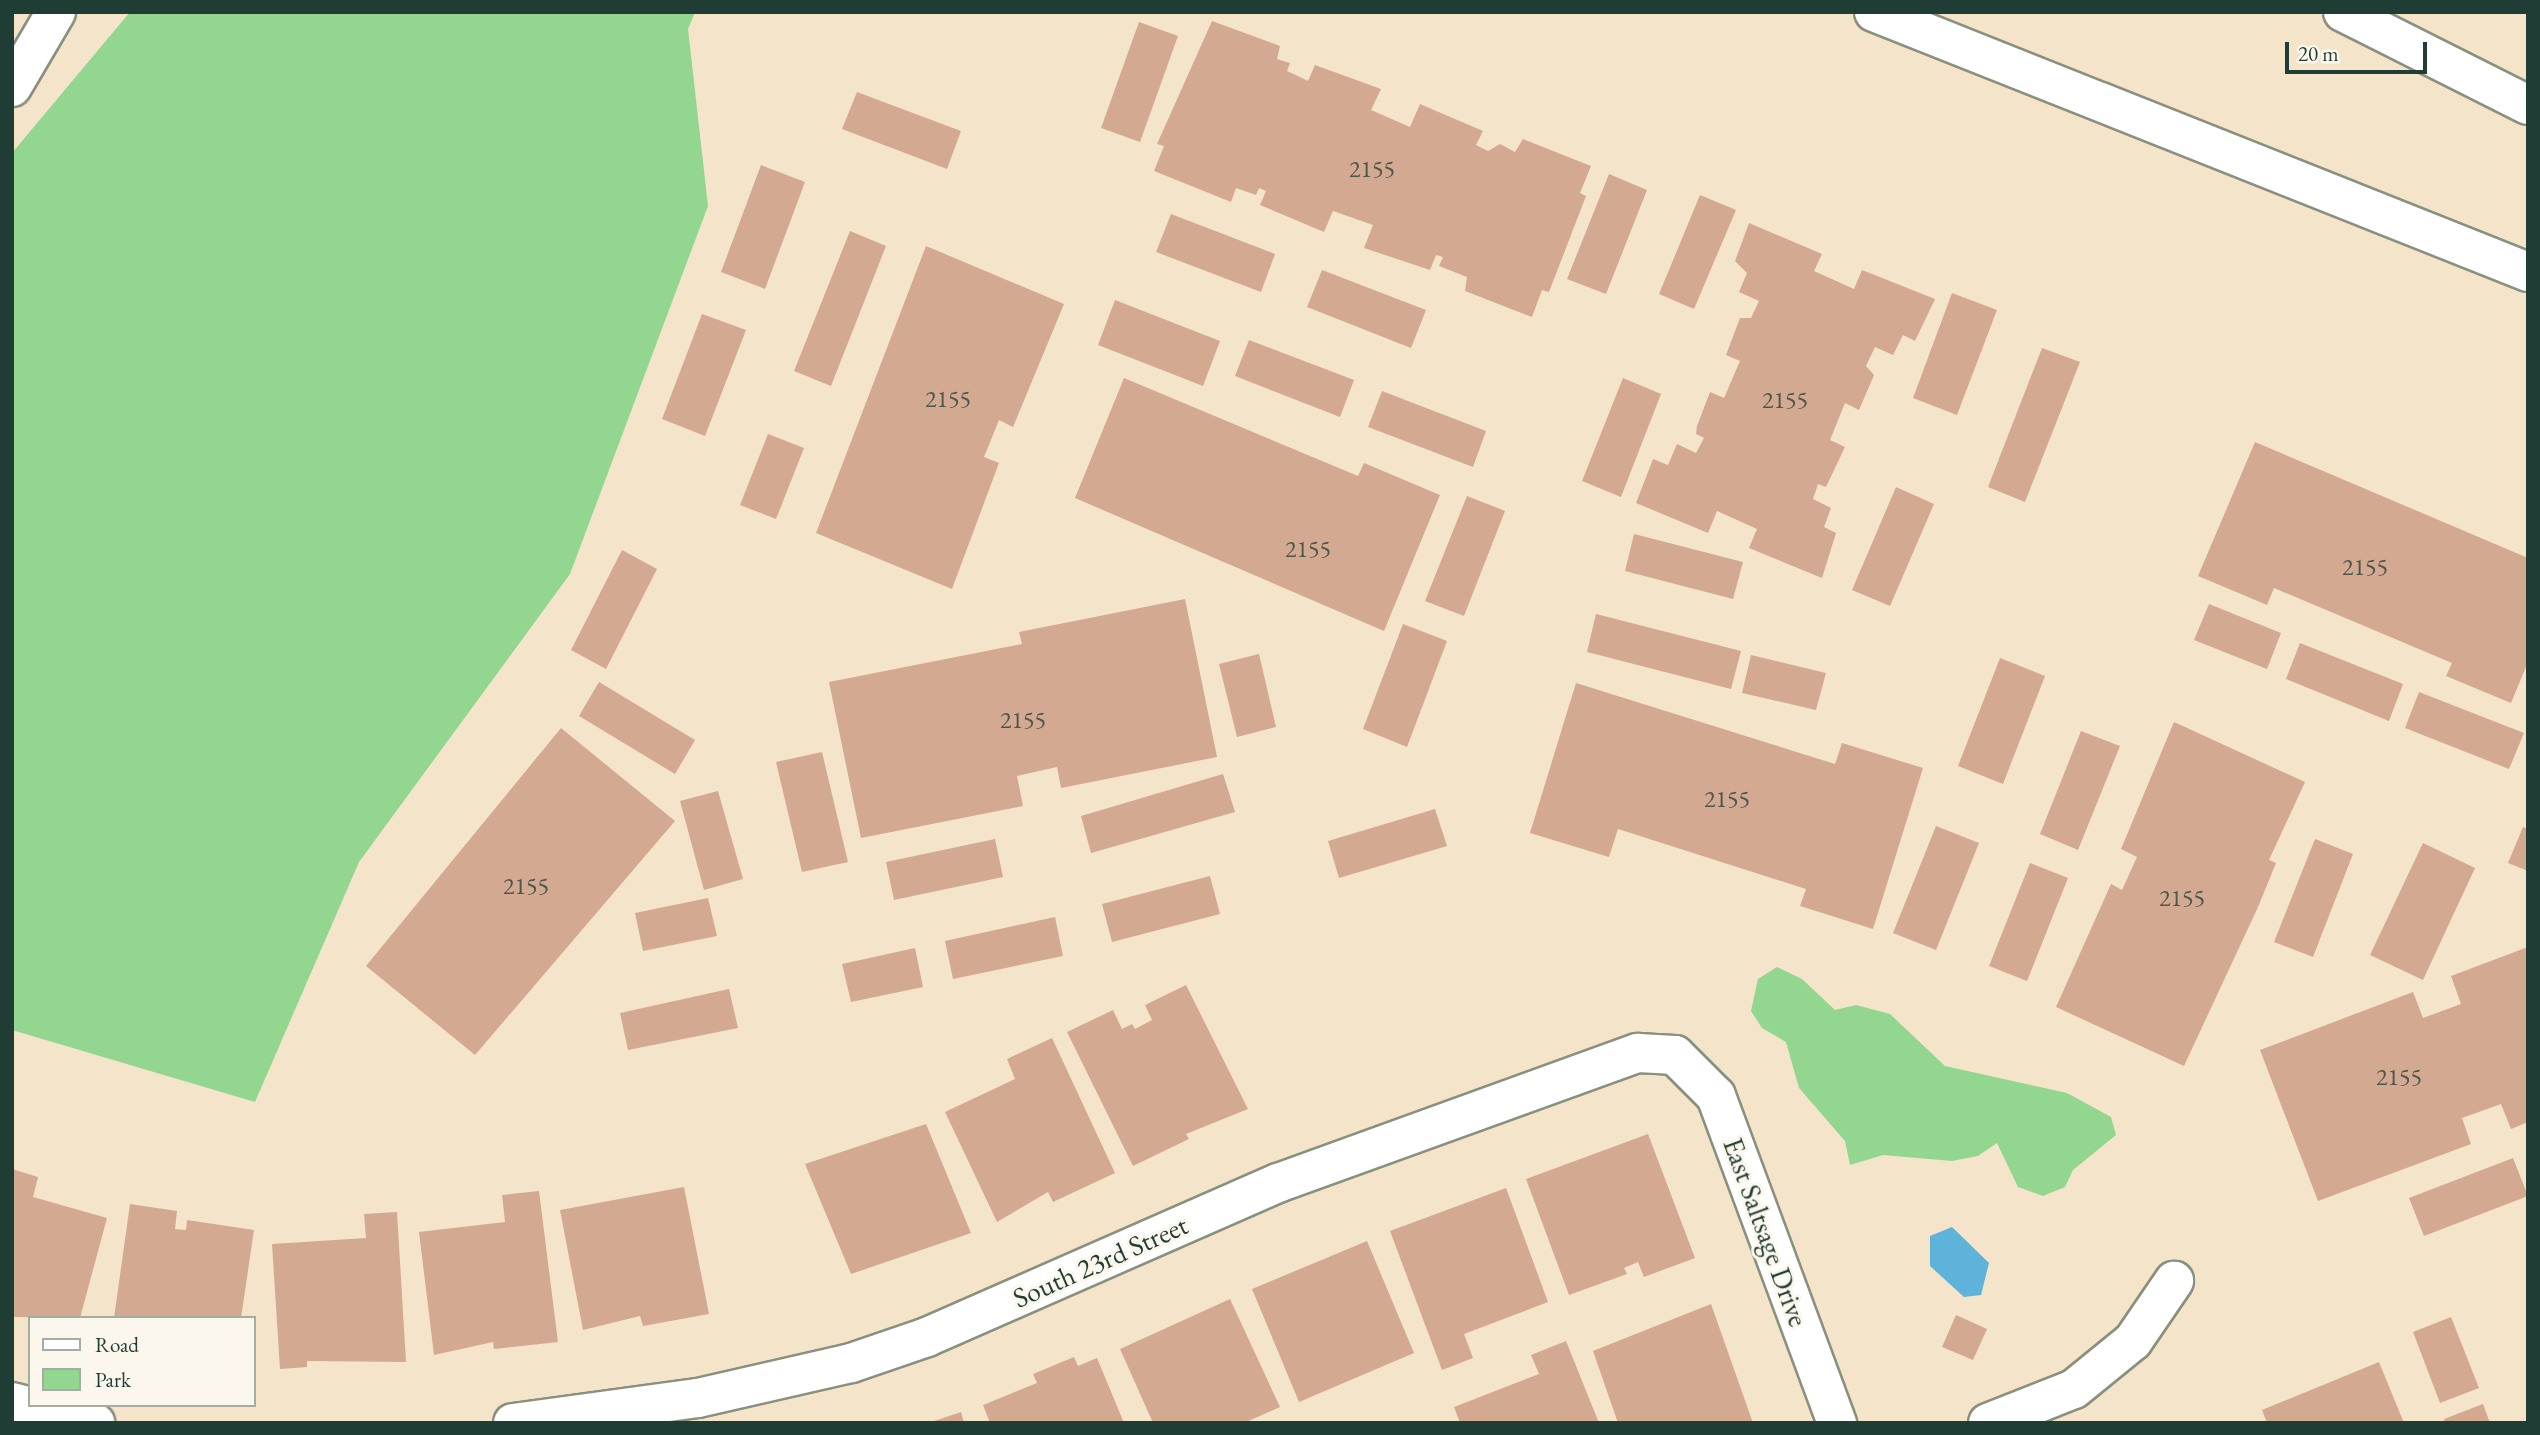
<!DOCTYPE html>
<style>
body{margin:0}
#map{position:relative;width:2540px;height:1435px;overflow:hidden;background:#f4e4c9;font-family:"EB Garamond",serif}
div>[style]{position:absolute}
.green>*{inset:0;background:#92d68f}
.water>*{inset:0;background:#5db3d9}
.building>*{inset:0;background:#d4a991}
.roads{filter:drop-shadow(2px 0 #8a907e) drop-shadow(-2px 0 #8a907e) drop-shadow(0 2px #8a907e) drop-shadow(0 -2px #8a907e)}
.street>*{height:38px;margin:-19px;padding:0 19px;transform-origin:19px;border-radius:19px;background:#fff}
.secondary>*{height:38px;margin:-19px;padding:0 19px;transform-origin:19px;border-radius:19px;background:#fff}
.highway>*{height:38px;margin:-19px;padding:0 19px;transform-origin:19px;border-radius:19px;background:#fff}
span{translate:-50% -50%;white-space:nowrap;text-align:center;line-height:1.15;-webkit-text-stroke:6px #fbf7ec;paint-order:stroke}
.number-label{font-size:24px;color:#4c584b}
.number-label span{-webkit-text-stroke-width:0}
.street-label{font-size:28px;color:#1f3d34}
.frame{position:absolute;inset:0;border:14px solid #1f3d34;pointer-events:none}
.legend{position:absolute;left:28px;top:1316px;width:228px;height:91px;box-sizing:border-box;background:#fbf7ec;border:2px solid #a3ada2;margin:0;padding:9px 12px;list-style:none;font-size:21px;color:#1f3d34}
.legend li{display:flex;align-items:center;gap:14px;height:35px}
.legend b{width:35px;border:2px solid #a3ada2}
.scale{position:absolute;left:2285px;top:42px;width:142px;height:32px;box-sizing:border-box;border:4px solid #1f3d34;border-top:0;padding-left:9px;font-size:21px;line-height:24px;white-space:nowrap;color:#1f3d34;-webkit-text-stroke:5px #fbf7ec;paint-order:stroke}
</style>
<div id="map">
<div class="green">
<div style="clip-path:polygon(130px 12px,695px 12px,688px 29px,708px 206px,570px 574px,359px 862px,255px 1102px,12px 1030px,12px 153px)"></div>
<div style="clip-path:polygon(1777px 967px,1802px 979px,1835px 1010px,1856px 1005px,1890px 1014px,1945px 1066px,2067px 1093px,2111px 1117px,2116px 1135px,2073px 1170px,2065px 1187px,2043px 1196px,2018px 1187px,1997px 1143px,1978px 1156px,1952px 1161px,1883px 1155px,1850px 1165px,1845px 1141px,1799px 1088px,1786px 1042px,1762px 1028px,1751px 1011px,1758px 979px)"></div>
</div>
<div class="water">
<div style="clip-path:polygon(1952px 1227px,1989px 1263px,1981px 1295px,1964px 1297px,1930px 1266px,1930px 1236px)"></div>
</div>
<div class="building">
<div style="clip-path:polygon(1212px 21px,1280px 46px,1277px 59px,1290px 63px,1287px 71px,1300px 77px,1308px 81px,1315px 65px,1381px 89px,1371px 110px,1410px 127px,1420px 104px,1483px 131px,1476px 145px,1488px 151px,1500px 144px,1515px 152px,1523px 139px,1591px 166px,1580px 193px,1586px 196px,1549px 292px,1542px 290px,1532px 317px,1465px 291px,1467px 277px,1439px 266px,1443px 257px,1436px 255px,1430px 270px,1364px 248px,1373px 225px,1333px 211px,1324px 232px,1260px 205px,1266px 191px,1259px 188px,1256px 195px,1236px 188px,1231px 202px,1154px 171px,1164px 146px,1157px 144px)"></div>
<div style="clip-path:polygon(1139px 22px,1178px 36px,1140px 142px,1101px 128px)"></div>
<div style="clip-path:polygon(857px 92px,961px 131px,947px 169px,842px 129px)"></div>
<div style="clip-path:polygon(761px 165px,805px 182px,765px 289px,721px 272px)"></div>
<div style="clip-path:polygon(1609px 174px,1647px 190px,1606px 294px,1567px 279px)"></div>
<div style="clip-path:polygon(1700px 195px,1736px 210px,1694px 309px,1659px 294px)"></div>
<div style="clip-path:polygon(1171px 214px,1275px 254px,1261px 292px,1156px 252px)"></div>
<div style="clip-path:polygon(1749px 223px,1822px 254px,1814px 271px,1854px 289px,1862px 270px,1935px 299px,1915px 341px,1903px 335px,1893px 355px,1875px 347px,1866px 366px,1874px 375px,1859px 410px,1845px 403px,1830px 440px,1845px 447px,1826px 487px,1818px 484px,1813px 499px,1831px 508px,1824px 527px,1836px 533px,1822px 578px,1749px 548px,1757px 529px,1717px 511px,1708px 533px,1636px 503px,1653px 459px,1668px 465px,1677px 444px,1696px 453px,1704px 438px,1696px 434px,1697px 426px,1710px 392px,1724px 398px,1740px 361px,1726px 355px,1740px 318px,1751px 318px,1759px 301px,1739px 292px,1747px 273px,1735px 261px)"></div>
<div style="clip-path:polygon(850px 231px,886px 246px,831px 386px,794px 371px)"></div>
<div style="clip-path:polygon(926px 246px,1064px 304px,1013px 427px,999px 420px,984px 457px,999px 463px,952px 589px,816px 533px)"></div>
<div style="clip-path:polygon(1322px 270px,1426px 310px,1411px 348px,1307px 307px)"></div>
<div style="clip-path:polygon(1952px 293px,1997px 310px,1957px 415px,1913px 398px)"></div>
<div style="clip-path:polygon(1115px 300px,1220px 341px,1203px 386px,1098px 345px)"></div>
<div style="clip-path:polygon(702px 314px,746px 330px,705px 436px,662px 419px)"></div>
<div style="clip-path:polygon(1249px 340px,1354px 380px,1340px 417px,1235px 376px)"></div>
<div style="clip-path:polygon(2042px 348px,2080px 362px,2025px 502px,1988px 487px)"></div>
<div style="clip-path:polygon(1124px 378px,1358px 476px,1364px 463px,1440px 495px,1384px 631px,1075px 498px)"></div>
<div style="clip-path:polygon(1623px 378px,1661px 394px,1621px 497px,1582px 481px)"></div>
<div style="clip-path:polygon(1382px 391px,1486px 431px,1473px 467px,1368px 427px)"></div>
<div style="clip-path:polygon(768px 434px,804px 448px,776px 519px,740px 505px)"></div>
<div style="clip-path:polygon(2255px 442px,2528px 558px,2528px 662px,2511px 703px,2446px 676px,2452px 663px,2274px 588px,2267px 605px,2198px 576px)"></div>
<div style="clip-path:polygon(1896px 487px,1934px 504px,1890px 606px,1852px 590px)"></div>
<div style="clip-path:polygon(1467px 496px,1505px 511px,1464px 616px,1425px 601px)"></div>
<div style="clip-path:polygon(1634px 534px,1743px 562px,1733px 599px,1625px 571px)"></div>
<div style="clip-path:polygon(622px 550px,657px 569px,606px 669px,571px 650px)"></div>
<div style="clip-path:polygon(1185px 599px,1217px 757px,1061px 788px,1057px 767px,1017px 776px,1023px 806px,861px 838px,829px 682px,1022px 644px,1019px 632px)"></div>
<div style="clip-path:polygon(2209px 604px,2281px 633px,2267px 669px,2194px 640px)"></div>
<div style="clip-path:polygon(1596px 614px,1741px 651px,1731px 689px,1587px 652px)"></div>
<div style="clip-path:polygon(1403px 624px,1447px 641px,1407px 747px,1363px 729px)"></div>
<div style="clip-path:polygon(2300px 643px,2403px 684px,2389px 721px,2286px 679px)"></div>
<div style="clip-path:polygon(1259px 654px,1276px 727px,1237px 737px,1219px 664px)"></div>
<div style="clip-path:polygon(1751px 655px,1826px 673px,1816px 710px,1742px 693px)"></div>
<div style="clip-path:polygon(2000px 658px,2045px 676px,2003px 784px,1958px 766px)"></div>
<div style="clip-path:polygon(599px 682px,695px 740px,675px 774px,579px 716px)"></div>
<div style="clip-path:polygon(1576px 683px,1835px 764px,1842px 743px,1923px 768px,1873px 929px,1800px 906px,1806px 889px,1618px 829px,1609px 857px,1530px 833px)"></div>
<div style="clip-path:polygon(2419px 692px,2524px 733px,2509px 769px,2405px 728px)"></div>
<div style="clip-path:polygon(2174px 722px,2305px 782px,2269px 860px,2276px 863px,2258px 907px,2184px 1066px,2056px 1007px,2111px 884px,2122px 890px,2137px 857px,2121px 849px)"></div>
<div style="clip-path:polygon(561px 728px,675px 821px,475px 1055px,366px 966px)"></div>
<div style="clip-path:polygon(2081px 731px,2120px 746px,2078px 850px,2040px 834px)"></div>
<div style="clip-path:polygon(822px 752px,848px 862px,802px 872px,776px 762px)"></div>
<div style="clip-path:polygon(1223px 774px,1235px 812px,1091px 853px,1081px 816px)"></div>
<div style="clip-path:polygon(718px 791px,743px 879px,704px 890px,680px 801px)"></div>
<div style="clip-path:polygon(1435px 809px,1447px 846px,1339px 878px,1328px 841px)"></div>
<div style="clip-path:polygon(1936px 826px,1979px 843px,1936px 950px,1893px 933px)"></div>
<div style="clip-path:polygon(2523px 827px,2528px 829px,2528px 871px,2508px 863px)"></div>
<div style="clip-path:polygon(995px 839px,1003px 877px,894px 900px,886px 862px)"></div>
<div style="clip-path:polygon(2315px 839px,2353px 854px,2313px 957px,2274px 942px)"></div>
<div style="clip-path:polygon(2423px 843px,2475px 868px,2423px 980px,2370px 955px)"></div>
<div style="clip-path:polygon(2030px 863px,2068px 878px,2027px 981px,1989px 966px)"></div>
<div style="clip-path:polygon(1210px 876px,1220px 914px,1112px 942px,1102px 904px)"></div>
<div style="clip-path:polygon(708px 898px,717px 936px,643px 951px,635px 913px)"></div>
<div style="clip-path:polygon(1055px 917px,1063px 956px,953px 979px,945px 941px)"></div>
<div style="clip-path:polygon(2528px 947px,2528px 1122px,2511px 1129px,2501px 1104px,2462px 1118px,2471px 1144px,2318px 1201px,2260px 1050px,2413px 992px,2423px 1018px,2461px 1004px,2451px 976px)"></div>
<div style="clip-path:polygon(915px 948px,923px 987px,851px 1002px,842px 964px)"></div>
<div style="clip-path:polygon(1186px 985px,1248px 1109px,1186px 1134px,1189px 1139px,1133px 1166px,1067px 1032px,1113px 1010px,1122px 1029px,1132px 1024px,1135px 1029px,1152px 1020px,1145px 1005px)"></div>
<div style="clip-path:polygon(729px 989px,738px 1028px,628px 1050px,620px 1013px)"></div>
<div style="clip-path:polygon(1052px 1038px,1115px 1173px,1053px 1202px,1048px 1192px,997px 1222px,945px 1112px,1015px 1079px,1007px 1059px)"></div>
<div style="clip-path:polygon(926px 1124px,971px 1233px,851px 1274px,805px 1164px)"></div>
<div style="clip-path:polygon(1648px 1134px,1695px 1258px,1644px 1277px,1638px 1262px,1624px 1268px,1627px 1274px,1569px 1295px,1526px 1179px)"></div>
<div style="clip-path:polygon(2513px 1158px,2528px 1196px,2424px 1236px,2409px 1198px)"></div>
<div style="clip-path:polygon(12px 1169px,38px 1177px,33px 1197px,107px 1218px,80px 1318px,12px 1317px)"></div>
<div style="clip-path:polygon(684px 1187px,709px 1314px,643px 1326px,640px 1316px,583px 1330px,560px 1210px)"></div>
<div style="clip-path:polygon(1506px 1188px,1548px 1302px,1464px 1334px,1473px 1358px,1442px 1370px,1390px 1231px)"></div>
<div style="clip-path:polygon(539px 1191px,558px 1342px,494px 1349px,493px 1342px,434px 1355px,419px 1232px,505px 1222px,502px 1195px)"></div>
<div style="clip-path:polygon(130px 1204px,177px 1211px,175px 1229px,186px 1230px,187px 1220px,254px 1230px,241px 1318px,114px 1318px)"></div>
<div style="clip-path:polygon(397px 1212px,406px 1362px,307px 1361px,307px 1367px,280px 1369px,272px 1244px,366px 1238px,364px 1214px)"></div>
<div style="clip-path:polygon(1367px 1241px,1414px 1353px,1299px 1402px,1252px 1289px)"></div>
<div style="clip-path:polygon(1230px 1299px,1280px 1407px,1244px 1423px,1153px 1423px,1120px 1349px)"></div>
<div style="clip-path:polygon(1711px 1304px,1753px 1423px,1618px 1423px,1593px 1351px)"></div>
<div style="clip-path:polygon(1956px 1315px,1987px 1329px,1973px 1360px,1942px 1347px)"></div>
<div style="clip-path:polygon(2451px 1317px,2479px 1388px,2440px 1403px,2413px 1332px)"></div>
<div style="clip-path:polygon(1566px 1341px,1599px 1423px,1460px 1423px,1454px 1407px,1539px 1374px,1531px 1355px)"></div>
<div style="clip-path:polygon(1074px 1357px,1078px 1366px,1097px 1358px,1124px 1423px,990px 1423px,983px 1405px,1037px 1383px,1033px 1374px)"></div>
<div style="clip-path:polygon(2379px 1362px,2404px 1423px,2267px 1423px,2262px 1410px)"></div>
<div style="clip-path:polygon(2483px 1404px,2490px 1423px,2445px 1423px,2444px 1419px)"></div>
<div style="clip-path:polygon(961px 1412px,964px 1423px,931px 1423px,931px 1422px)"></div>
</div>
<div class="roads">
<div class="street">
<div style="left:12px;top:1402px;width:86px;rotate:14.2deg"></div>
<div style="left:513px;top:1423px;width:187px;rotate:-7.7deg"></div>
<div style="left:698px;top:1398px;width:157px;rotate:-12.9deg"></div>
<div style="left:851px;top:1363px;width:80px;rotate:-18.9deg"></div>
<div style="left:927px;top:1337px;width:383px;rotate:-23.7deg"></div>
<div style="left:1278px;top:1183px;width:383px;rotate:-19.9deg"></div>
<div style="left:1638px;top:1053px;width:37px;rotate:3deg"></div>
<div style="left:1675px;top:1055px;width:58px;rotate:45deg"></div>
<div style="left:1716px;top:1096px;width:349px;rotate:69.7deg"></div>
<div style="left:1988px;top:1423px;width:92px;rotate:-21.6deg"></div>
<div style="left:2074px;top:1389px;width:76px;rotate:-39.1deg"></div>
<div style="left:2133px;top:1341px;width:73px;rotate:-55.7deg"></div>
</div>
<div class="secondary">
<div style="left:12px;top:87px;width:87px;rotate:-59.6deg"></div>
</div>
<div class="highway">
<div style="left:1874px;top:12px;width:704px;rotate:21.68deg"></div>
<div style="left:2343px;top:12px;width:207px;rotate:26.7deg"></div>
</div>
</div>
<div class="number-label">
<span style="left:1372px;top:169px">2155</span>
<span style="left:948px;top:399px">2155</span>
<span style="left:1785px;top:400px">2155</span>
<span style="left:1308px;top:549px">2155</span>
<span style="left:2365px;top:567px">2155</span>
<span style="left:1023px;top:720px">2155</span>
<span style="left:1727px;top:799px">2155</span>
<span style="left:526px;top:886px">2155</span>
<span style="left:2182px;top:898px">2155</span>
<span style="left:2399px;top:1077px">2155</span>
</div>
<div class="street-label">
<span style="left:1766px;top:1232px;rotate:70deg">East Saltsage Drive</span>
<span style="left:1100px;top:1261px;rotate:-24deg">South 23rd Street</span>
</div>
<div class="frame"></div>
<ul class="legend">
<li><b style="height:9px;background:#fff"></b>Road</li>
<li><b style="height:19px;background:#92d68f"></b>Park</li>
</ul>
<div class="scale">20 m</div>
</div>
